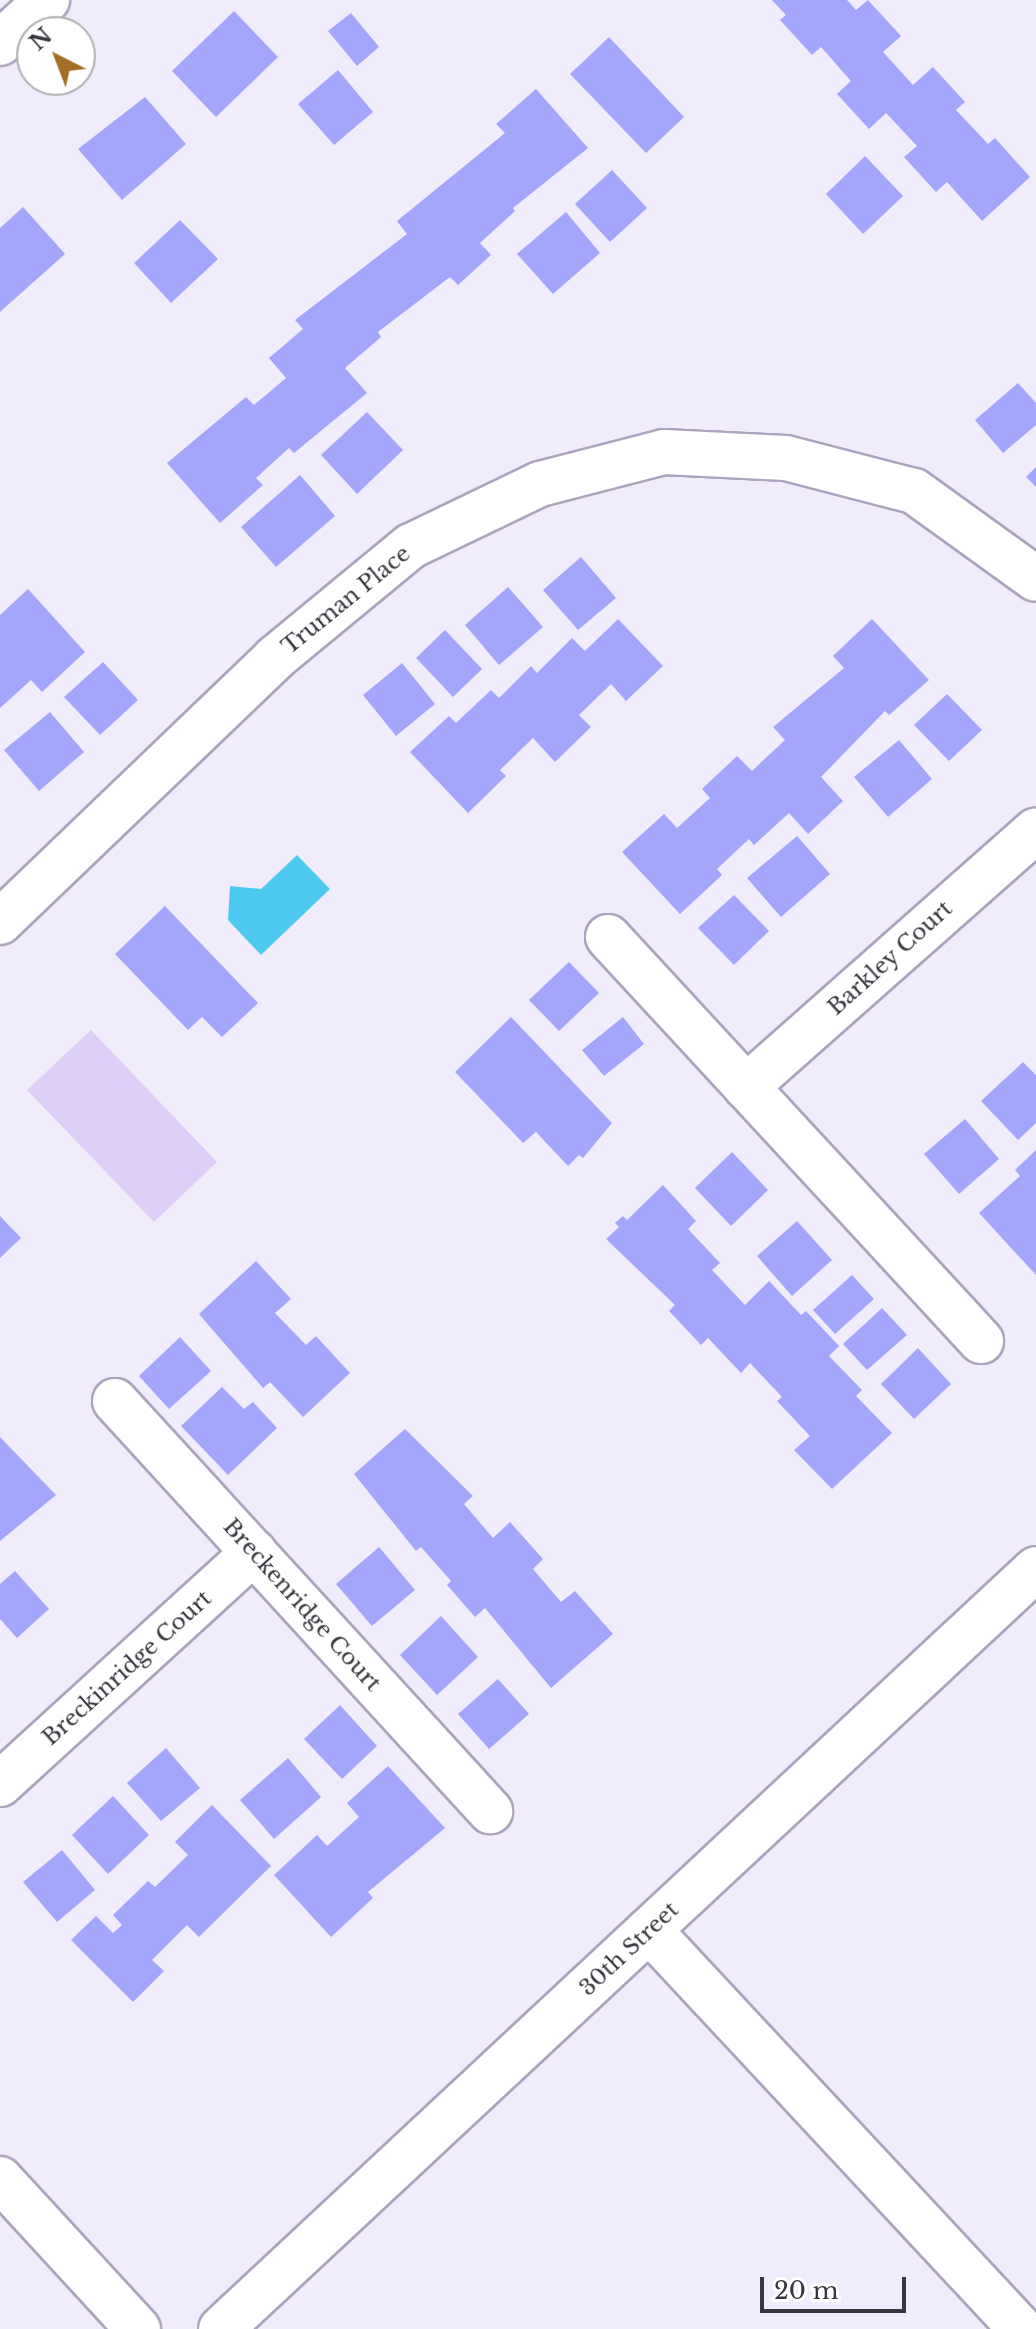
<!DOCTYPE html>
<style>
body{margin:0}
#map{position:relative;width:1036px;height:2329px;overflow:hidden;background:#f1ecfb;font-family:"Libre Baskerville",serif}
div>[style]{position:absolute}
.green>*{inset:0;background:#dccef7}
.water>*{inset:0;background:#4ecaf1}
.building>*{inset:0;background:#a3a6fb}
.roads{filter:drop-shadow(2px 0 #aca4bc) drop-shadow(-2px 0 #aca4bc) drop-shadow(0 2px #aca4bc) drop-shadow(0 -2px #aca4bc)}
.minor>*{height:44px;margin:-22px;padding:0 22px;transform-origin:22px;border-radius:22px;background:#fff}
span{translate:-50% -50%;white-space:nowrap;text-align:center;line-height:1.15;-webkit-text-stroke:7px #fff;paint-order:stroke}
.street-label{font-size:22px;color:#39363f}
.north{position:absolute;left:16px;top:16px;width:80px;height:80px;box-sizing:border-box;background:#fff;border:2px solid #b0afb2;border-radius:50%;rotate:318deg;font-size:22px;font-weight:700;line-height:32px;text-align:center;color:#39363f}
.north::after{content:'';display:block;margin:auto;width:28px;height:36px;background:#a46e29;clip-path:polygon(50% 0,100% 100%,50% 72%,0 100%)}
.scale{position:absolute;left:760px;top:2277px;width:146px;height:36px;box-sizing:border-box;border:4px solid #39363f;border-top:0;padding-left:10px;font-size:24px;line-height:28px;white-space:nowrap;color:#39363f;-webkit-text-stroke:6px #fff;paint-order:stroke}
</style>
<div id="map">
<div class="green">
<div style="clip-path:polygon(91px 1030px,217px 1162px,154px 1222px,27px 1090px)"></div>
</div>
<div class="water">
<div style="clip-path:polygon(297px 855px,330px 889px,261px 955px,228px 920px,230px 886px,261px 889px)"></div>
</div>
<div class="building">
<div style="clip-path:polygon(772px 0,847px 0,856px 10px,868px 0,901px 36px,883px 52px,913px 85px,933px 67px,965px 102px,956px 110px,988px 144px,995px 138px,1030px 177px,982px 221px,947px 182px,936px 192px,904px 157px,917px 146px,886px 113px,869px 129px,837px 94px,851px 81px,821px 47px,812px 55px,780px 20px,786px 15px)"></div>
<div style="clip-path:polygon(234px 11px,278px 57px,216px 117px,172px 71px)"></div>
<div style="clip-path:polygon(351px 13px,379px 47px,357px 66px,328px 31px)"></div>
<div style="clip-path:polygon(609px 37px,684px 117px,646px 153px,570px 74px)"></div>
<div style="clip-path:polygon(338px 70px,373px 112px,334px 145px,298px 104px)"></div>
<div style="clip-path:polygon(536px 89px,588px 148px,513px 208px,515px 211px,480px 243px,491px 255px,458px 285px,450px 277px,378px 332px,381px 337px,345px 368px,367px 393px,294px 453px,289px 448px,256px 478px,263px 485px,220px 523px,167px 463px,246px 397px,254px 405px,286px 378px,269px 358px,303px 329px,295px 320px,407px 234px,397px 221px,505px 133px,496px 124px)"></div>
<div style="clip-path:polygon(145px 97px,186px 144px,122px 200px,78px 149px)"></div>
<div style="clip-path:polygon(865px 156px,903px 196px,863px 234px,826px 194px)"></div>
<div style="clip-path:polygon(612px 170px,647px 208px,610px 242px,575px 204px)"></div>
<div style="clip-path:polygon(23px 207px,65px 254px,0 312px,0 228px)"></div>
<div style="clip-path:polygon(566px 212px,600px 253px,553px 294px,517px 254px)"></div>
<div style="clip-path:polygon(180px 220px,218px 259px,171px 303px,134px 263px)"></div>
<div style="clip-path:polygon(1018px 383px,1036px 403px,1036px 425px,1003px 453px,975px 420px)"></div>
<div style="clip-path:polygon(367px 412px,403px 450px,357px 494px,321px 455px)"></div>
<div style="clip-path:polygon(1036px 467px,1036px 487px,1026px 477px)"></div>
<div style="clip-path:polygon(300px 475px,335px 516px,276px 567px,241px 527px)"></div>
<div style="clip-path:polygon(581px 557px,616px 598px,578px 630px,543px 590px)"></div>
<div style="clip-path:polygon(508px 587px,543px 627px,499px 665px,465px 625px)"></div>
<div style="clip-path:polygon(28px 589px,85px 652px,42px 692px,31px 680px,0 708px,0 615px)"></div>
<div style="clip-path:polygon(618px 619px,663px 666px,626px 701px,611px 684px,579px 715px,591px 727px,555px 762px,533px 738px,500px 770px,506px 776px,468px 813px,410px 752px,449px 716px,456px 723px,491px 690px,499px 698px,531px 666px,537px 673px,572px 638px,585px 651px)"></div>
<div style="clip-path:polygon(872px 619px,929px 680px,889px 715px,885px 711px,821px 777px,843px 801px,808px 834px,789px 813px,754px 845px,749px 839px,717px 869px,722px 875px,680px 914px,622px 852px,664px 814px,677px 828px,710px 798px,702px 789px,737px 756px,752px 771px,785px 740px,773px 727px,844px 668px,833px 656px)"></div>
<div style="clip-path:polygon(445px 630px,482px 669px,453px 697px,416px 658px)"></div>
<div style="clip-path:polygon(103px 662px,138px 700px,100px 735px,64px 697px)"></div>
<div style="clip-path:polygon(402px 663px,435px 704px,396px 736px,363px 695px)"></div>
<div style="clip-path:polygon(947px 694px,982px 730px,949px 761px,914px 725px)"></div>
<div style="clip-path:polygon(50px 712px,84px 752px,39px 791px,4px 750px)"></div>
<div style="clip-path:polygon(899px 740px,932px 779px,888px 817px,854px 777px)"></div>
<div style="clip-path:polygon(797px 836px,830px 874px,781px 917px,747px 878px)"></div>
<div style="clip-path:polygon(734px 895px,769px 931px,734px 965px,698px 928px)"></div>
<div style="clip-path:polygon(165px 906px,258px 1003px,222px 1037px,202px 1017px,188px 1030px,115px 954px)"></div>
<div style="clip-path:polygon(569px 962px,599px 993px,559px 1031px,529px 1000px)"></div>
<div style="clip-path:polygon(511px 1017px,612px 1123px,583px 1158px,579px 1155px,568px 1166px,536px 1132px,523px 1143px,455px 1072px)"></div>
<div style="clip-path:polygon(623px 1017px,644px 1044px,604px 1076px,582px 1050px)"></div>
<div style="clip-path:polygon(1023px 1062px,1036px 1075px,1036px 1123px,1018px 1140px,981px 1101px)"></div>
<div style="clip-path:polygon(965px 1119px,999px 1159px,959px 1194px,924px 1154px)"></div>
<div style="clip-path:polygon(1036px 1150px,1036px 1275px,979px 1213px,1020px 1176px,1015px 1170px)"></div>
<div style="clip-path:polygon(732px 1152px,768px 1190px,731px 1226px,695px 1188px)"></div>
<div style="clip-path:polygon(663px 1185px,696px 1221px,688px 1229px,720px 1263px,712px 1270px,745px 1305px,769px 1281px,801px 1315px,806px 1311px,839px 1346px,829px 1356px,862px 1390px,856px 1396px,892px 1433px,832px 1489px,794px 1450px,810px 1436px,777px 1401px,782px 1397px,750px 1363px,741px 1373px,708px 1338px,701px 1345px,669px 1311px,675px 1305px,606px 1239px,619px 1227px,615px 1223px,623px 1216px,627px 1220px)"></div>
<div style="clip-path:polygon(0 1216px,21px 1238px,0 1258px)"></div>
<div style="clip-path:polygon(797px 1221px,832px 1260px,792px 1296px,757px 1256px)"></div>
<div style="clip-path:polygon(256px 1261px,291px 1299px,275px 1313px,306px 1345px,316px 1336px,350px 1373px,303px 1417px,270px 1382px,263px 1388px,199px 1314px)"></div>
<div style="clip-path:polygon(852px 1275px,874px 1299px,835px 1334px,813px 1310px)"></div>
<div style="clip-path:polygon(882px 1308px,907px 1335px,867px 1370px,843px 1344px)"></div>
<div style="clip-path:polygon(180px 1337px,211px 1371px,169px 1409px,139px 1376px)"></div>
<div style="clip-path:polygon(918px 1348px,951px 1384px,914px 1419px,881px 1384px)"></div>
<div style="clip-path:polygon(222px 1387px,244px 1409px,253px 1402px,277px 1428px,228px 1475px,181px 1426px)"></div>
<div style="clip-path:polygon(405px 1429px,473px 1496px,464px 1504px,493px 1538px,510px 1522px,543px 1559px,533px 1569px,561px 1602px,575px 1591px,613px 1634px,551px 1688px,485px 1608px,475px 1617px,447px 1585px,451px 1581px,421px 1547px,416px 1551px,354px 1474px)"></div>
<div style="clip-path:polygon(0 1437px,56px 1495px,0 1541px)"></div>
<div style="clip-path:polygon(379px 1547px,415px 1590px,372px 1626px,336px 1584px)"></div>
<div style="clip-path:polygon(15px 1571px,49px 1609px,17px 1638px,0 1619px,0 1584px)"></div>
<div style="clip-path:polygon(441px 1616px,478px 1657px,437px 1695px,400px 1655px)"></div>
<div style="clip-path:polygon(498px 1679px,529px 1714px,489px 1749px,458px 1714px)"></div>
<div style="clip-path:polygon(340px 1705px,377px 1746px,342px 1779px,304px 1739px)"></div>
<div style="clip-path:polygon(166px 1748px,200px 1788px,161px 1821px,127px 1783px)"></div>
<div style="clip-path:polygon(288px 1758px,321px 1797px,274px 1839px,240px 1800px)"></div>
<div style="clip-path:polygon(388px 1766px,445px 1828px,368px 1892px,373px 1898px,331px 1937px,274px 1875px,317px 1835px,327px 1846px,359px 1817px,347px 1803px)"></div>
<div style="clip-path:polygon(113px 1796px,149px 1835px,108px 1874px,72px 1835px)"></div>
<div style="clip-path:polygon(212px 1805px,271px 1866px,199px 1937px,187px 1925px,152px 1960px,164px 1971px,133px 2002px,71px 1940px,96px 1916px,113px 1933px,122px 1925px,113px 1915px,148px 1881px,155px 1887px,188px 1855px,175px 1842px)"></div>
<div style="clip-path:polygon(62px 1850px,95px 1890px,57px 1922px,23px 1882px)"></div>
</div>
<div class="roads">
<div class="minor">
<div style="left:0;top:43px;width:64px;rotate:-42.5deg"></div>
<div style="left:0;top:922px;width:381px;rotate:-43.8deg"></div>
<div style="left:275px;top:658px;width:176px;rotate:-39.5deg"></div>
<div style="left:411px;top:546px;width:143px;rotate:-25.7deg"></div>
<div style="left:540px;top:484px;width:128px;rotate:-14.5deg"></div>
<div style="left:664px;top:452px;width:122px;rotate:2.8deg"></div>
<div style="left:786px;top:458px;width:132px;rotate:14.5deg"></div>
<div style="left:914px;top:491px;width:150px;rotate:35.8deg"></div>
<div style="left:608px;top:937px;width:550px;rotate:47.28deg"></div>
<div style="left:746px;top:1087px;width:387px;rotate:-41.5deg"></div>
<div style="left:115px;top:1401px;width:556px;rotate:47.55deg"></div>
<div style="left:0;top:1784px;width:344px;rotate:-42.4deg"></div>
<div style="left:649px;top:1930px;width:546px;rotate:47.01deg"></div>
<div style="left:0;top:2179px;width:204px;rotate:47.4deg"></div>
<div style="left:221px;top:2329px;width:1114px;rotate:-43deg"></div>
</div>
</div>
<div class="street-label">
<span style="left:346px;top:600px;rotate:-39deg">Truman Place</span>
<span style="left:890px;top:958px;rotate:-42deg">Barkley Court</span>
<span style="left:302px;top:1605px;rotate:48deg">Breckenridge Court</span>
<span style="left:127px;top:1668px;rotate:-42deg">Breckinridge Court</span>
<span style="left:629px;top:1949px;rotate:-43deg">30th Street</span>
</div>
<div class="north">N</div>
<div class="scale">20 m</div>
</div>
